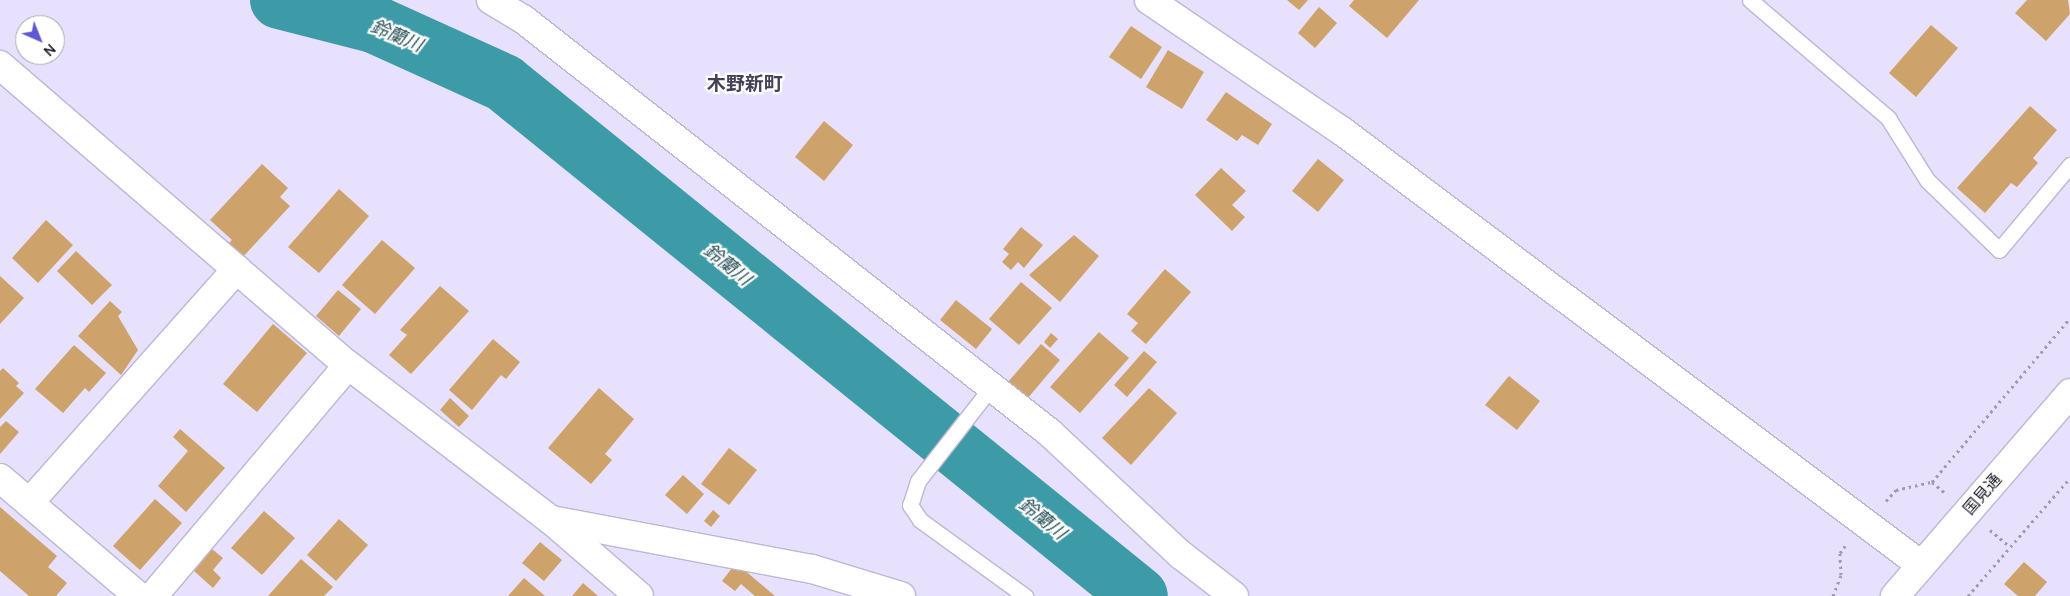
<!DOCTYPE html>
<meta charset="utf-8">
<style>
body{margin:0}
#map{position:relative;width:2070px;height:596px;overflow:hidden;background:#e7e1fe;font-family:Manrope,"Noto Sans JP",sans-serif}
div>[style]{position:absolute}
.river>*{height:58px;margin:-29px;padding:0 29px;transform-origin:29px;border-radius:29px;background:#3d9ba8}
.building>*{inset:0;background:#cea26b}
.path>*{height:3px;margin-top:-1.5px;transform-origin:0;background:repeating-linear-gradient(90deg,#a09bb2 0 2.5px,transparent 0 6.5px)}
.roads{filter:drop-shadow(1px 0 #bdb7d3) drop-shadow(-1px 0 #bdb7d3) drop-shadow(0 1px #bdb7d3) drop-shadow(0 -1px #bdb7d3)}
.lane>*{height:15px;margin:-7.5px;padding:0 7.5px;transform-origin:7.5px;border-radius:7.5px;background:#fff}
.street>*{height:28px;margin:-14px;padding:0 14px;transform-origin:14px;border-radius:14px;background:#fff}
.secondary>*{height:28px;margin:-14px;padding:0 14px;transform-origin:14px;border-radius:14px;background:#fff}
span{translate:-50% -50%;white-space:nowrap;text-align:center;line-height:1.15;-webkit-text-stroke:4.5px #fff;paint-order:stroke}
.street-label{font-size:16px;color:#201e28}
.water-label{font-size:18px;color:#275157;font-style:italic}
.quarter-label{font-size:19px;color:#454057;font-weight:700}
.north{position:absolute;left:15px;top:15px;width:50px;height:50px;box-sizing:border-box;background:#fff;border:1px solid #a6a5a9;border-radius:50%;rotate:136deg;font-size:14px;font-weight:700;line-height:20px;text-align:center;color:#201e28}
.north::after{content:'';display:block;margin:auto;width:18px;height:22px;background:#5f59d1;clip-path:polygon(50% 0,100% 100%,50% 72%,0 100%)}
</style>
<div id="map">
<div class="river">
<div style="left:279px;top:0;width:98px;rotate:14.2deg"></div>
<div style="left:374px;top:24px;width:143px;rotate:24.4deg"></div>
<div style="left:504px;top:83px;width:816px;rotate:38.93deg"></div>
</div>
<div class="building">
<div style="clip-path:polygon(1287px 0,1308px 0,1299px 10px)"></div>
<div style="clip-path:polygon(1354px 0,1419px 0,1387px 38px,1349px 6px)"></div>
<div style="clip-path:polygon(2027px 0,2068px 0,2070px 14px,2046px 41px,2015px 13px)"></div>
<div style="clip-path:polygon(1319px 7px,1337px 23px,1315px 48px,1298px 33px)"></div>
<div style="clip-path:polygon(1931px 25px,1958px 48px,1916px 97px,1889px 73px)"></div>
<div style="clip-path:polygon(1131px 26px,1162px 47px,1141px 79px,1109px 57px)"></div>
<div style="clip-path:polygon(1168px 50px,1204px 72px,1182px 109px,1146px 87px)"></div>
<div style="clip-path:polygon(1226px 92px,1272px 124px,1258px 145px,1242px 135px,1237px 141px,1206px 120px)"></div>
<div style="clip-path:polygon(2030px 106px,2057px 130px,2033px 158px,2038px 163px,2017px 187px,2011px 183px,1985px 213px,1957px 188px)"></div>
<div style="clip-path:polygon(824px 121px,853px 145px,824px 181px,795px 157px)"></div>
<div style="clip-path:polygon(1318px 159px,1344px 180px,1318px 212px,1292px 191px)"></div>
<div style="clip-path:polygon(262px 164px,288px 188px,280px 197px,290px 206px,241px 259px,226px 246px,232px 240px,210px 220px)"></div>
<div style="clip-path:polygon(1221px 168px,1246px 191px,1232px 205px,1245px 217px,1232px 231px,1195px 195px)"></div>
<div style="clip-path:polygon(339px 189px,369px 216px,319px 273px,288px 247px)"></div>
<div style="clip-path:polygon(46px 220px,73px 245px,38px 283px,12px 258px)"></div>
<div style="clip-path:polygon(1021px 227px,1043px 245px,1024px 268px,1018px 262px,1011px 270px,1002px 262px,1009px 254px,1003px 249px)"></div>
<div style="clip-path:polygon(1074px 235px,1099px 256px,1060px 302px,1029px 275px)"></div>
<div style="clip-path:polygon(382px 240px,415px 268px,375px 314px,342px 285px)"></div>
<div style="clip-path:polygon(76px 251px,112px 285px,92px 305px,57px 271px)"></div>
<div style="clip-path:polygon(1165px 269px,1191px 292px,1146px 344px,1131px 331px,1138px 323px,1127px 314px)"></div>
<div style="clip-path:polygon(0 276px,24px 298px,0 324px)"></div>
<div style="clip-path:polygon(1021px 282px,1052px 308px,1019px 345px,989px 319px)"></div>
<div style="clip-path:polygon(440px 286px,469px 311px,411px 374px,389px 355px,407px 335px,400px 330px)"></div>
<div style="clip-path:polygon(338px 290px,361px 309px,339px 336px,316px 316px)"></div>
<div style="clip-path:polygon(956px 300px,992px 329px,976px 349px,940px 320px)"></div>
<div style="clip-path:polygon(110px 301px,122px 312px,118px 316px,138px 350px,121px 375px,78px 336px)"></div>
<div style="clip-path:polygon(273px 324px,307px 353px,257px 412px,223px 384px)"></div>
<div style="clip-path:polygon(1099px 332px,1129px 358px,1080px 413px,1050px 387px)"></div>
<div style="clip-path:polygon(1051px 333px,1058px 339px,1050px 348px,1044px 342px)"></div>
<div style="clip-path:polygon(493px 339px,520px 362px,506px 379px,501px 375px,472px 410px,449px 390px)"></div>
<div style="clip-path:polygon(1041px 344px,1060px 360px,1027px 399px,1007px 383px)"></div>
<div style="clip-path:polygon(74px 345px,106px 373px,89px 392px,85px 388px,63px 413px,35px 389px)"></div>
<div style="clip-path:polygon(1144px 351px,1157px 362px,1127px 397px,1114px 385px)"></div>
<div style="clip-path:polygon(3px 368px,19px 383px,16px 386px,24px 393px,0 419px,0 371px)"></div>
<div style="clip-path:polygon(1509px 376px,1540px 401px,1517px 430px,1485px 405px)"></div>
<div style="clip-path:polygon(599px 388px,634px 419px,605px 454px,612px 460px,591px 484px,548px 448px)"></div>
<div style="clip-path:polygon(1149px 388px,1177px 413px,1131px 465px,1102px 438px)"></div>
<div style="clip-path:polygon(450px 398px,469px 416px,459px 427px,440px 410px)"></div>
<div style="clip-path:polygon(6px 421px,19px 432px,0 454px,0 427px)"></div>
<div style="clip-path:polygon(180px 429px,225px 468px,186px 512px,158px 486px,188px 451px,173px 437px)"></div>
<div style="clip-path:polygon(729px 448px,757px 470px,729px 505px,701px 484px)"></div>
<div style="clip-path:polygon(683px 475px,704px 494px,687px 514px,665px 495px)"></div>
<div style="clip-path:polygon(155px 499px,182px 523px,140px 570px,113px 546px)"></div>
<div style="clip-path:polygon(0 507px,57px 556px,48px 567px,67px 583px,56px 596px,29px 596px,0 571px)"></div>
<div style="clip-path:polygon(713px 510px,720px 516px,711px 527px,704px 521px)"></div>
<div style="clip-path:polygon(264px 511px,295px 538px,262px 575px,231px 548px)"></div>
<div style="clip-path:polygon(339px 519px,368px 545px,336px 581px,307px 555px)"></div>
<div style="clip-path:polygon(540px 542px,562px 560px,544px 581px,522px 563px)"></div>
<div style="clip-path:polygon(212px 549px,223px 558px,213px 570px,221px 578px,213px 588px,194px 571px)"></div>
<div style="clip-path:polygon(301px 559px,333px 587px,324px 596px,268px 596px)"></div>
<div style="clip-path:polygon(2024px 562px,2047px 582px,2035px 596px,2018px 596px,2004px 584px)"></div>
<div style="clip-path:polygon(736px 563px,775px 596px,755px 596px,741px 584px,735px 591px,722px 581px)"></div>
<div style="clip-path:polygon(524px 578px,545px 596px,508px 596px)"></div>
<div style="clip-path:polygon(583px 583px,598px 596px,572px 596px)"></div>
</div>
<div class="path">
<div style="left:1932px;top:482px;width:17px;rotate:40deg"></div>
<div style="left:1886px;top:501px;width:15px;rotate:-48deg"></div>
<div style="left:1896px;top:490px;width:37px;rotate:-13deg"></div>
<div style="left:1932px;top:482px;width:214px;rotate:-49.9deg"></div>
<div style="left:1990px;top:530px;width:26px;rotate:40deg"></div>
<div style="left:1833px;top:596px;width:22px;rotate:-69deg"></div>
<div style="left:1841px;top:575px;width:22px;rotate:-93deg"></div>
<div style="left:1840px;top:553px;width:9px;rotate:-54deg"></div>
<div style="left:1968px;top:596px;width:156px;rotate:-49.2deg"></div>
</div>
<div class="roads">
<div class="lane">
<div style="left:1750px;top:0;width:182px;rotate:40.5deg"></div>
<div style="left:1888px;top:118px;width:73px;rotate:57.8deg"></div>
<div style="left:1927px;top:180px;width:100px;rotate:44.2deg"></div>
<div style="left:1999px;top:250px;width:111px;rotate:-50.1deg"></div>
<div style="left:992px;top:386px;width:120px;rotate:127.9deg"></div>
<div style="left:918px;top:481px;width:25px;rotate:108deg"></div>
<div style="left:910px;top:505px;width:18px;rotate:56deg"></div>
<div style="left:920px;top:520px;width:130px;rotate:35.9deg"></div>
</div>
<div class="street">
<div style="left:491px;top:0;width:37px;rotate:31deg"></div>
<div style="left:523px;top:19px;width:670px;rotate:38.15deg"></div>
<div style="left:1050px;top:433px;width:179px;rotate:43deg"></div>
<div style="left:1181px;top:555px;width:67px;rotate:37.7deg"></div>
<div style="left:0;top:65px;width:459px;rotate:40.8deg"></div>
<div style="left:0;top:478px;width:182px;rotate:40.5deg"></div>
<div style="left:29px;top:503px;width:313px;rotate:-48.4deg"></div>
<div style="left:552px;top:520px;width:265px;rotate:10.7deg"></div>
<div style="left:812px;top:569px;width:93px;rotate:16.9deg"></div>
<div style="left:153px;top:596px;width:302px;rotate:-49.8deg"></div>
<div style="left:348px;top:365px;width:255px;rotate:37.4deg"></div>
<div style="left:551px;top:520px;width:116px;rotate:40.8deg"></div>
</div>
<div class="secondary">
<div style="left:1149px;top:0;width:233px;rotate:34.2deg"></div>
<div style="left:1342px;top:131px;width:724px;rotate:36.85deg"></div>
<div style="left:1895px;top:596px;width:268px;rotate:-49.2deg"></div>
</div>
</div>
<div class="street-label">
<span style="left:1982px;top:494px;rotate:-49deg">国見通</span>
</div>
<div class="water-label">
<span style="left:397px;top:35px;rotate:23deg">鈴蘭川</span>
<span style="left:728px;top:264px;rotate:39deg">鈴蘭川</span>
<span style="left:1043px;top:518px;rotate:39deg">鈴蘭川</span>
</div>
<div class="quarter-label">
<span style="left:745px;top:84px">木野新町</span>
</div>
<div class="north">N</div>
</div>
